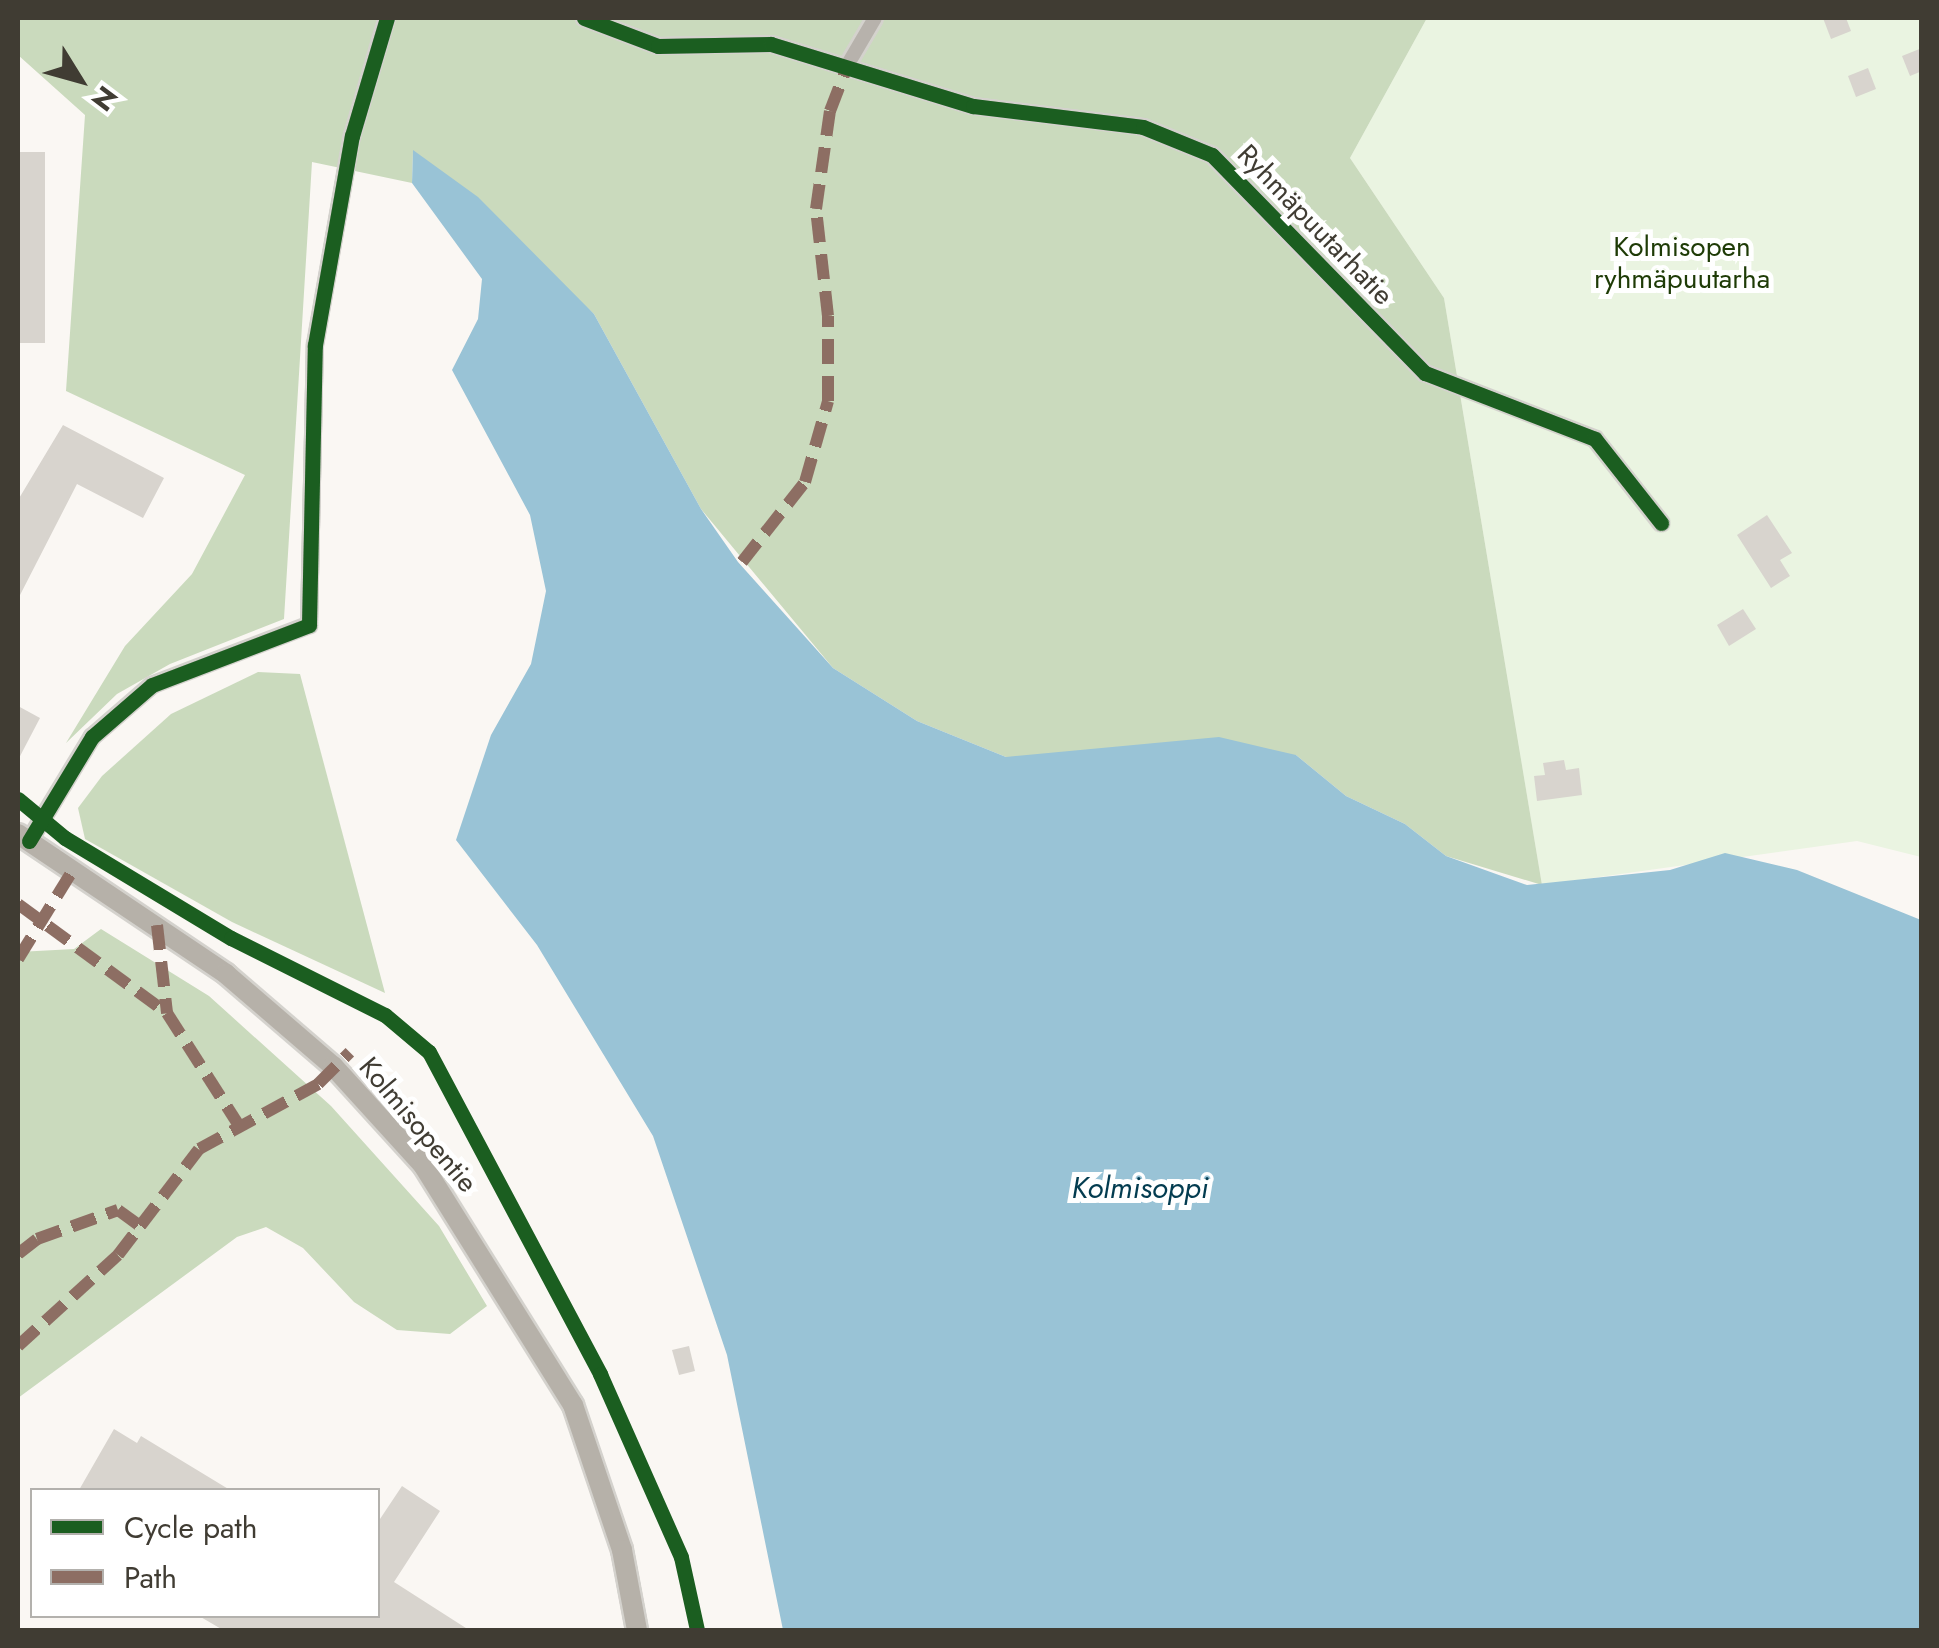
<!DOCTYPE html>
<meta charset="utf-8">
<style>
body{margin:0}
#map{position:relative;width:1939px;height:1648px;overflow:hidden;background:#faf7f3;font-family:Jost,sans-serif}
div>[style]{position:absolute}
.green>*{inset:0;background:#eaf4e1}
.forest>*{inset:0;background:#cadabd}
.water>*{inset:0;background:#99c3d6}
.building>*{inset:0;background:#d8d4ce}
.roads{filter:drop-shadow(2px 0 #d4d2cd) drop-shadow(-2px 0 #d4d2cd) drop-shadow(0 2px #d4d2cd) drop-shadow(0 -2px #d4d2cd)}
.minor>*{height:14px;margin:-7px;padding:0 7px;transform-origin:7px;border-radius:7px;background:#b7b2ac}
.secondary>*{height:20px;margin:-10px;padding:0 10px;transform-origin:10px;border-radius:10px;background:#b6b1a9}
.quiet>*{height:12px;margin-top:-6px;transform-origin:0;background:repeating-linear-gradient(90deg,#8d6e63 0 25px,transparent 0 37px)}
.cycleway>*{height:15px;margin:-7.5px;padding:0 7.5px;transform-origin:7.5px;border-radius:7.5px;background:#1b5e20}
span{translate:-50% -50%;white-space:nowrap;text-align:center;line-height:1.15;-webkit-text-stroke:10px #fff;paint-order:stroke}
.street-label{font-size:28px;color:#403c33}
.park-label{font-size:28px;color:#1e3b06}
.water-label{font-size:30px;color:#033c50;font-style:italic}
.frame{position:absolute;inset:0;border:20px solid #403c33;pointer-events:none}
.legend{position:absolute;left:30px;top:1488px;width:350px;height:130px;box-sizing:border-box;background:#fff;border:2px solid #b3b1ad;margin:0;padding:12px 18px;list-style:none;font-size:30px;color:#403c33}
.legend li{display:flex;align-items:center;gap:20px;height:50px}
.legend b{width:50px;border:2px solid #b3b1ad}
.north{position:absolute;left:30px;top:30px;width:100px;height:100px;-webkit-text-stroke:8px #fff;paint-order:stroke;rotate:127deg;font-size:28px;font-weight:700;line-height:40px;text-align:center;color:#403c33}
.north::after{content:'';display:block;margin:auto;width:35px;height:45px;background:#403c33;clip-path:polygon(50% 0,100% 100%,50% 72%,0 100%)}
</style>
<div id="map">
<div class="green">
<div style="clip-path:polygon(1427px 18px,1921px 18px,1921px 857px,1857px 841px,1542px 885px,1444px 298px,1350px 158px)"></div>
</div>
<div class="forest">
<div style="clip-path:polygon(18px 18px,1427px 18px,1350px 158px,1444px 298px,1542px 885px,1446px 856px,1405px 824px,1346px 796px,1296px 755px,1006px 757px,917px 721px,833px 668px,701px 509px,594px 314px,413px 151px,412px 183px,312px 162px,284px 619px,170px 664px,117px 694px,66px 743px,125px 646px,192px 574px,245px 475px,66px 391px,85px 115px,18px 55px)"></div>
<div style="clip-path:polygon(258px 672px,300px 674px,385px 993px,232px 922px,85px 839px,78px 808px,102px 776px,171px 714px)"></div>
<div style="clip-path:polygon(101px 929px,209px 996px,331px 1106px,439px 1226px,487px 1306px,450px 1334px,397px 1330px,354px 1302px,303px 1248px,266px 1227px,237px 1237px,18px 1398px,18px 952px,74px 949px)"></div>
</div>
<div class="water">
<div style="clip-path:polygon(413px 150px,478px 197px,594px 314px,701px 509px,738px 562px,833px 668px,917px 721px,1006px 757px,1219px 737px,1296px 755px,1346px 796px,1405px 824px,1446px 856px,1527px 885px,1670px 870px,1725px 853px,1797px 870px,1921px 920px,1921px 1630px,783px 1630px,727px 1355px,653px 1136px,537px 945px,456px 840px,491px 735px,531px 664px,546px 591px,530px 515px,452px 370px,478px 319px,482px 279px,412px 183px)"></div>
</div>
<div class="building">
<div style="clip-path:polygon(1823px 18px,1846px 18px,1851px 31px,1831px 39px)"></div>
<div style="clip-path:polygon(1922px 48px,1922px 71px,1910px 76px,1902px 56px)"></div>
<div style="clip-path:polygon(1868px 68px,1876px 89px,1856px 97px,1848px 76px)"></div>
<div style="clip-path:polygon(18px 152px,45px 152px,45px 343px,18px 343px)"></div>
<div style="clip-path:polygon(63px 425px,164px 478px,143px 518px,77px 484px,18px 599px,18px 500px)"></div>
<div style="clip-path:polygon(1767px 515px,1792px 553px,1780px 560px,1790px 576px,1771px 588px,1737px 535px)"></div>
<div style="clip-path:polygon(1743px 609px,1756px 629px,1729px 646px,1717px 625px)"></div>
<div style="clip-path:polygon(18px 706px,40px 718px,18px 760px)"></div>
<div style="clip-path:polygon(1564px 760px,1566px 770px,1579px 768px,1582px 795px,1537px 801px,1534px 776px,1545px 775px,1543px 763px)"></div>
<div style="clip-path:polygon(689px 1346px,695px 1371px,679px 1375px,672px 1350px)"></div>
<div style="clip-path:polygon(114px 1429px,137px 1443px,141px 1436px,230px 1490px,79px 1490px)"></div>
<div style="clip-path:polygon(402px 1486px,440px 1511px,394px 1582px,469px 1630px,223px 1630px,199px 1616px,378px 1616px,378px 1522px)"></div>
</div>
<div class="roads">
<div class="minor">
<div style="left:584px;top:18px;width:79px;rotate:20.7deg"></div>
<div style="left:658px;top:46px;width:113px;rotate:-1deg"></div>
<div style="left:771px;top:44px;width:211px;rotate:17.1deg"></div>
<div style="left:973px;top:106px;width:171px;rotate:7deg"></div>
<div style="left:1143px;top:127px;width:74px;rotate:22.1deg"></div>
<div style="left:1212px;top:155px;width:305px;rotate:45.7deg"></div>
<div style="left:1425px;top:373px;width:182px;rotate:21.2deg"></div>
<div style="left:1595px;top:439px;width:107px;rotate:51.8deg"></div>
<div style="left:848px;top:64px;width:53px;rotate:-59.6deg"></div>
<div style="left:29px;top:841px;width:122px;rotate:-58.8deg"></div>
<div style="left:92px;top:737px;width:79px;rotate:-40.9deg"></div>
<div style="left:152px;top:685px;width:168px;rotate:-20.9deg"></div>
<div style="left:309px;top:625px;width:280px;rotate:-88.8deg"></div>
<div style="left:315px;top:345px;width:212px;rotate:-80deg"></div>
<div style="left:352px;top:136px;width:123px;rotate:-73.5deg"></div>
</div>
<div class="secondary">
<div style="left:18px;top:834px;width:251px;rotate:33.9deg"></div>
<div style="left:226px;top:974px;width:141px;rotate:40.7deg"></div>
<div style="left:333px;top:1066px;width:134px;rotate:47.7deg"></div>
<div style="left:423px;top:1165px;width:283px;rotate:58deg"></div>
<div style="left:573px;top:1405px;width:153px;rotate:71.3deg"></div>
<div style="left:622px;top:1550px;width:81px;rotate:79.4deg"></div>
</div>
</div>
<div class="quiet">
<div style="left:742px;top:562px;width:102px;rotate:-51.8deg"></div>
<div style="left:805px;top:482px;width:84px;rotate:-74.1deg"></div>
<div style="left:828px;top:401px;width:85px;rotate:-90deg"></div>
<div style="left:828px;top:316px;width:108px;rotate:-96.4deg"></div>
<div style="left:816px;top:209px;width:99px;rotate:-81.9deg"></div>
<div style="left:830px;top:111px;width:50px;rotate:-69deg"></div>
<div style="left:18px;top:904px;width:185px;rotate:36.2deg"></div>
<div style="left:157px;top:925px;width:89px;rotate:83.5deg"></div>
<div style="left:167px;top:1013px;width:132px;rotate:57.4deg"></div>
<div style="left:18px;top:959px;width:105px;rotate:-58.3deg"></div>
<div style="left:18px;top:1254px;width:24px;rotate:-38deg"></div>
<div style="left:37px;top:1239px;width:86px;rotate:-19.7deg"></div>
<div style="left:118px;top:1210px;width:27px;rotate:36deg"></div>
<div style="left:18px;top:1346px;width:135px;rotate:-42.3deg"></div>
<div style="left:118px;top:1255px;width:133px;rotate:-52.6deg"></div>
<div style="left:199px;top:1149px;width:136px;rotate:-28.6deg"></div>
<div style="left:318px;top:1084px;width:45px;rotate:-45deg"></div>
</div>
<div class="cycleway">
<div style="left:584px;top:18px;width:79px;rotate:20.7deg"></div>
<div style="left:658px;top:46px;width:113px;rotate:-1deg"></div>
<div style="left:771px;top:44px;width:211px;rotate:17.1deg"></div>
<div style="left:973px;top:106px;width:171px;rotate:7deg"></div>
<div style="left:1143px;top:127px;width:74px;rotate:22.1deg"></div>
<div style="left:1212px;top:155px;width:305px;rotate:45.7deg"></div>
<div style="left:1425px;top:373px;width:182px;rotate:21.2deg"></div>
<div style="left:1595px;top:439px;width:107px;rotate:51.8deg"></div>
<div style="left:18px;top:799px;width:61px;rotate:39.7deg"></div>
<div style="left:65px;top:838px;width:194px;rotate:31.1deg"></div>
<div style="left:231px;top:938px;width:172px;rotate:26.6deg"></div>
<div style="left:385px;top:1015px;width:57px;rotate:40.1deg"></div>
<div style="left:429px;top:1052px;width:365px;rotate:62deg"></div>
<div style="left:600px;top:1374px;width:200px;rotate:66.1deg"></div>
<div style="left:681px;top:1557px;width:75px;rotate:77.6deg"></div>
<div style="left:29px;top:841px;width:122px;rotate:-58.8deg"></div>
<div style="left:92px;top:737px;width:79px;rotate:-40.9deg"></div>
<div style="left:152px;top:685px;width:168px;rotate:-20.9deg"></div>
<div style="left:309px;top:625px;width:280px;rotate:-88.8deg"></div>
<div style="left:315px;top:345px;width:212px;rotate:-80deg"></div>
<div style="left:352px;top:136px;width:123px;rotate:-73.5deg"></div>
</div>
<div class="street-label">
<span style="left:1315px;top:225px;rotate:46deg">Ryhmäpuutarhatie</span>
<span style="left:418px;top:1125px;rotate:50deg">Kolmisopentie</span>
</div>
<div class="park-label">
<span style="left:1682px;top:263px">Kolmisopen<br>ryhmäpuutarha</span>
</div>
<div class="water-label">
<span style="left:1140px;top:1188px">Kolmisoppi</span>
</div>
<div class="frame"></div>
<ul class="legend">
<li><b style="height:12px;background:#1b5e20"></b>Cycle path</li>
<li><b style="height:12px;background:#8d6e63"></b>Path</li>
</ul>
<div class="north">N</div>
</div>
